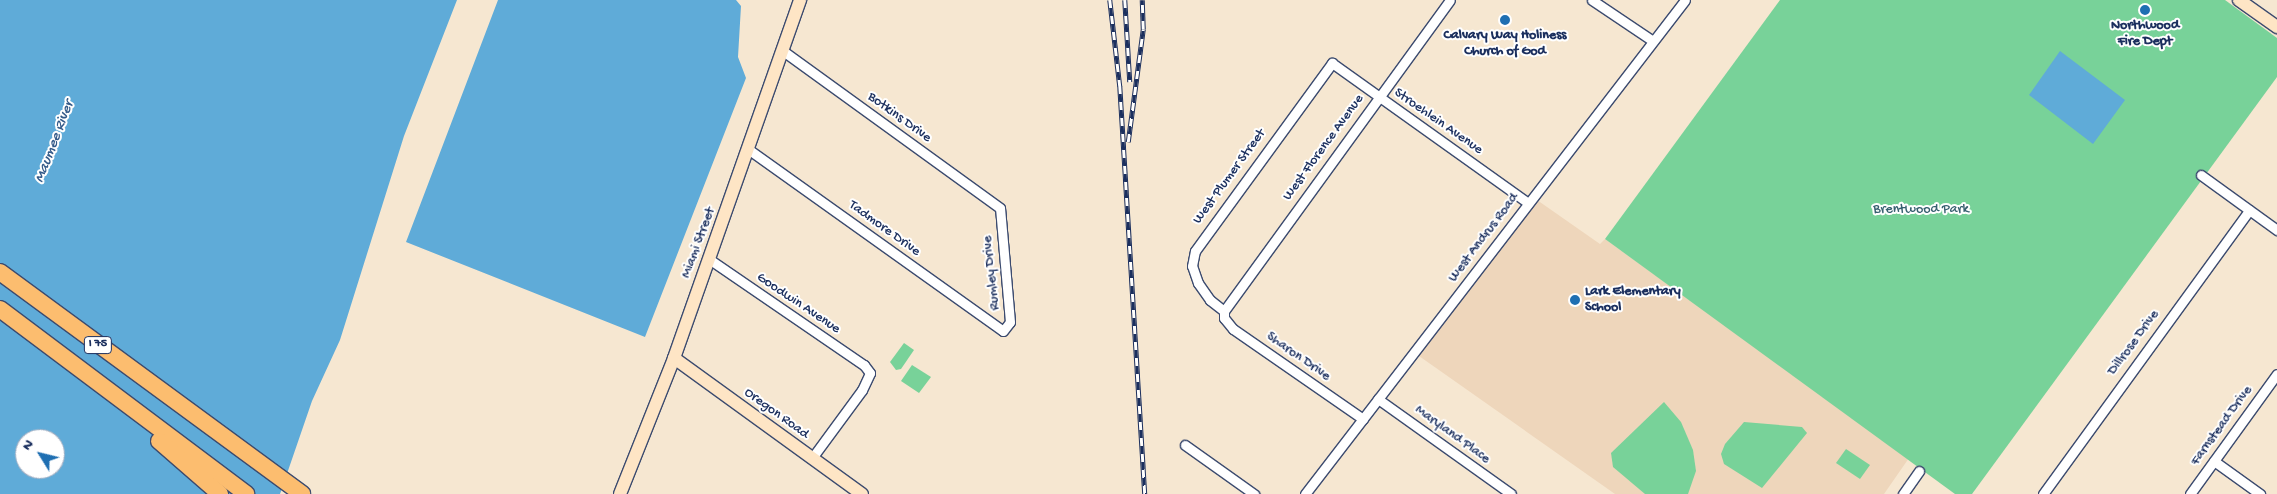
<!DOCTYPE html>
<style>
body{margin:0}
#map{position:relative;width:2277px;height:494px;overflow:hidden;background:#f6e7d1;font-family:"Gochi Hand",sans-serif}
div>[style]{position:absolute}
.built>*{inset:0;background:#eed6bb}
.green>*{inset:0;background:#78d299}
.water>*{inset:0;background:#5fabd8}
.roads{filter:drop-shadow(1px 0 #3c4b6f) drop-shadow(-1px 0 #3c4b6f) drop-shadow(0 1px #3c4b6f) drop-shadow(0 -1px #3c4b6f)}
.street>*{height:9px;margin:-4.5px;padding:0 4.5px;transform-origin:4.5px;border-radius:4.5px;background:#fff}
.secondary>*{height:12px;margin:-6px;padding:0 6px;transform-origin:6px;border-radius:6px;background:#fee5c5}
.highway>*{height:16px;margin:-8px;padding:0 8px;transform-origin:8px;border-radius:8px;background:#fcbd6f}
.rail>*{height:4.5px;margin-top:-2.25px;transform-origin:0;background:repeating-linear-gradient(90deg,#fff 0 8px,#1b2f5e 0 16px);box-sizing:border-box;border-block:1px solid #1b2f5e}
.dots>*{width:14px;height:14px;translate:-50% -50%;box-sizing:border-box;border:2px solid #fff;border-radius:50%}
span{translate:-50% -50%;white-space:nowrap;text-align:center;line-height:1.15;-webkit-text-stroke:4px #fff;paint-order:stroke}
.shield-label span{padding:1px 4px;background:#fff;border:1px solid;border-radius:4px;-webkit-text-stroke-width:0}
.shield-label{font-size:12px;color:#1b2f5e;font-weight:700}
.poi-label{font-size:14px;color:#1b2f5e;font-weight:700}
.left{translate:0 -50%;text-align:left}
.street-label{font-size:14px;color:#1b2f5e}
.park-label{font-size:14px;color:#376070}
.water-label{font-size:15px;color:#335a89;font-style:italic}
.north{position:absolute;left:15px;top:429px;width:50px;height:50px;box-sizing:border-box;background:#fff;border:1px solid #a4acbf;border-radius:50%;rotate:306deg;font-size:14px;font-weight:700;line-height:20px;text-align:center;color:#1b2f5e}
.north::after{content:'';display:block;margin:auto;width:18px;height:22px;background:#1f6fb2;clip-path:polygon(50% 0,100% 100%,50% 72%,0 100%)}
</style>
<div id="map">
<div class="built">
<div style="clip-path:polygon(1537px 200px,1600px 244px,1605px 239px,1909px 458px,1884px 494px,1615px 494px,1419px 356px)"></div>
</div>
<div class="green">
<div style="clip-path:polygon(1780px 0,2225px 0,2277px 38px,2277px 77px,1972px 494px,1955px 494px,1605px 239px)"></div>
<div style="clip-path:polygon(904px 343px,914px 350px,901px 369px,896px 370px,890px 362px)"></div>
<div style="clip-path:polygon(912px 365px,931px 377px,919px 393px,901px 381px)"></div>
<div style="clip-path:polygon(1664px 402px,1681px 422px,1693px 450px,1696px 471px,1688px 494px,1645px 494px,1613px 467px,1611px 453px)"></div>
<div style="clip-path:polygon(1744px 422px,1802px 427px,1807px 433px,1762px 488px,1724px 464px,1721px 454px,1725px 444px)"></div>
<div style="clip-path:polygon(1846px 449px,1870px 465px,1860px 479px,1836px 463px)"></div>
</div>
<div class="water">
<div style="clip-path:polygon(evenodd,0 0,457px 0,404px 136px,340px 340px,312px 401px,280px 494px,0 494px,0 0,25px 439px,55px 439px,55px 469px,25px 469px,25px 439px)"></div>
<div style="clip-path:polygon(498px 0,736px 0,741px 6px,738px 57px,746px 78px,645px 337px,406px 242px)"></div>
<div style="clip-path:polygon(2060px 51px,2125px 100px,2093px 144px,2029px 95px)"></div>
</div>
<div class="roads">
<div class="street">
<div style="left:1592px;top:0;width:73px;rotate:33.9deg"></div>
<div style="left:748px;top:149px;width:313px;rotate:35.5deg"></div>
<div style="left:1003px;top:331px;width:11px;rotate:-52deg"></div>
<div style="left:1010px;top:322px;width:114px;rotate:-95deg"></div>
<div style="left:1000px;top:208px;width:269px;rotate:-144.1deg"></div>
<div style="left:2201px;top:175px;width:94px;rotate:35.9deg"></div>
<div style="left:709px;top:259px;width:188px;rotate:34.4deg"></div>
<div style="left:864px;top:365px;width:10px;rotate:53deg"></div>
<div style="left:870px;top:373px;width:19px;rotate:115deg"></div>
<div style="left:862px;top:390px;width:84px;rotate:126.3deg"></div>
<div style="left:1224px;top:311px;width:18px;rotate:-142deg"></div>
<div style="left:1210px;top:300px;width:21px;rotate:-125deg"></div>
<div style="left:1198px;top:283px;width:18px;rotate:-109deg"></div>
<div style="left:1192px;top:266px;width:15px;rotate:-79deg"></div>
<div style="left:1195px;top:251px;width:233px;rotate:-53.9deg"></div>
<div style="left:1332px;top:63px;width:241px;rotate:35.5deg"></div>
<div style="left:1378px;top:399px;width:163px;rotate:35.5deg"></div>
<div style="left:1363px;top:419px;width:158px;rotate:-145.3deg"></div>
<div style="left:1233px;top:329px;width:14px;rotate:-129deg"></div>
<div style="left:1224px;top:318px;width:7px;rotate:-90deg"></div>
<div style="left:1224px;top:311px;width:384px;rotate:-54deg"></div>
<div style="left:1185px;top:445px;width:85px;rotate:35.4deg"></div>
<div style="left:2214px;top:461px;width:57px;rotate:35.7deg"></div>
<div style="left:1305px;top:494px;width:623px;rotate:-52.43deg"></div>
<div style="left:1903px;top:494px;width:28px;rotate:-55deg"></div>
<div style="left:2043px;top:494px;width:351px;rotate:-54deg"></div>
<div style="left:2190px;top:494px;width:148px;rotate:-54.1deg"></div>
</div>
<div class="secondary">
<div style="left:2239px;top:0;width:47px;rotate:35.4deg"></div>
<div style="left:674px;top:358px;width:232px;rotate:35.9deg"></div>
<div style="left:620px;top:494px;width:146px;rotate:-68.3deg"></div>
<div style="left:674px;top:358px;width:380px;rotate:-70.6deg"></div>
</div>
<div class="highway">
<div style="left:0;top:272px;width:375px;rotate:36.3deg"></div>
<div style="left:0;top:309px;width:308px;rotate:36.9deg"></div>
<div style="left:159px;top:441px;width:81px;rotate:41deg"></div>
</div>
</div>
<div class="rail">
<div style="left:1110px;top:0;width:87px;rotate:83.4deg"></div>
<div style="left:1120px;top:86px;width:409px;rotate:86.5deg"></div>
<div style="left:1125px;top:0;width:82px;rotate:86.5deg"></div>
<div style="left:1128px;top:142px;width:114px;rotate:-82.4deg"></div>
<div style="left:1143px;top:29px;width:29px;rotate:-92deg"></div>
</div>
<div class="dots">
<div style="left:2145px;top:10px;background:#1f6fb2"></div>
<div style="left:1505px;top:20px;background:#1f6fb2"></div>
<div style="left:1575px;top:300px;background:#1f6fb2"></div>
</div>
<div class="shield-label">
<span style="left:98px;top:345px">I 75</span>
</div>
<div class="poi-label">
<span style="left:2145px;top:34px">Northwood<br>Fire Dept</span>
<span style="left:1505px;top:44px">Calvary Way Holiness<br>Church of God</span>
<span class="left" style="left:1585px;top:300px">Lark Elementary<br>School</span>
</div>
<div class="street-label">
<span style="left:899px;top:118px;rotate:36deg">Botkins Drive</span>
<span style="left:1438px;top:122px;rotate:35deg">Stroehlein Avenue</span>
<span style="left:1324px;top:148px;rotate:-54deg">West Florence Avenue</span>
<span style="left:1230px;top:177px;rotate:-54deg">West Plumer Street</span>
<span style="left:884px;top:229px;rotate:36deg">Tadmore Drive</span>
<span style="left:1484px;top:238px;rotate:-53deg">West Andrus Road</span>
<span style="left:699px;top:243px;rotate:-70deg">Miami Street</span>
<span style="left:992px;top:273px;rotate:-96deg">Rumley Drive</span>
<span style="left:798px;top:304px;rotate:34deg">Goodwin Avenue</span>
<span style="left:2134px;top:343px;rotate:-54deg">Dillrose Drive</span>
<span style="left:1298px;top:357px;rotate:35deg">Sharon Drive</span>
<span style="left:776px;top:414px;rotate:36deg">Oregon Road</span>
<span style="left:2222px;top:426px;rotate:-54deg">Farnstead Drive</span>
<span style="left:1452px;top:435px;rotate:36deg">Maryland Place</span>
</div>
<div class="park-label">
<span style="left:1921px;top:210px">Brentwood Park</span>
</div>
<div class="water-label">
<span style="left:55px;top:142px;rotate:-69deg">Maumee River</span>
</div>
<div class="north">N</div>
</div>
